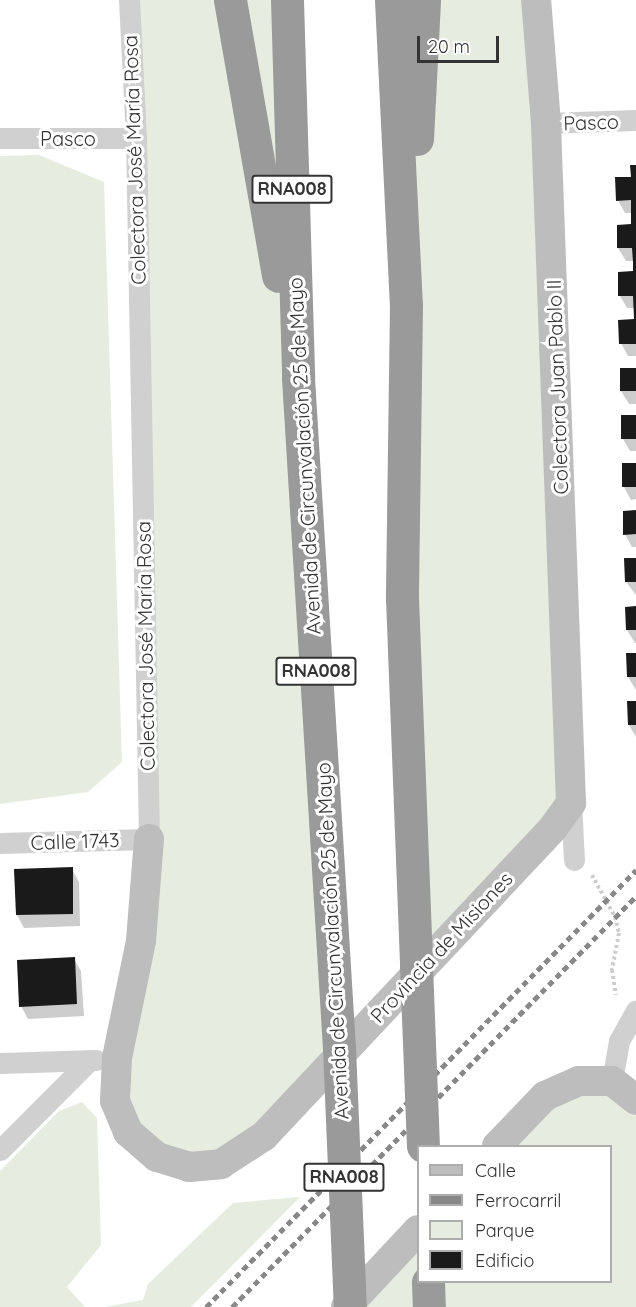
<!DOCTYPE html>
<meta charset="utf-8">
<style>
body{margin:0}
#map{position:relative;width:636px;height:1307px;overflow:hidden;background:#fff;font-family:Quicksand,sans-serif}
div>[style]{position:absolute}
.green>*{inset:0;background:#e6ecdf}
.shadow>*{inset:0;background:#0003}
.building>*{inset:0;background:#1a1a1a}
.path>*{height:4px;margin-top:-2px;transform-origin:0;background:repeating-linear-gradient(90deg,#cdcdcd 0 3px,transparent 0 6px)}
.minor>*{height:21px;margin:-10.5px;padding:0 10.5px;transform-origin:10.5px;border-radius:10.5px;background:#d0d0d0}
.secondary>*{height:30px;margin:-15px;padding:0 15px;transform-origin:15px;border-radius:15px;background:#bdbdbd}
.motorway>*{height:33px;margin:-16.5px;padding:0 16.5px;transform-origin:16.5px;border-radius:16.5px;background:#9a9a9a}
.rail>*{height:4.5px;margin-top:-2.25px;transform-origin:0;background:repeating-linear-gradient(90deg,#888 0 6px,transparent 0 10.5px)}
.motorway-bridge>*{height:33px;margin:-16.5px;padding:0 16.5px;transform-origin:16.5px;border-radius:16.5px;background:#9a9a9a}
span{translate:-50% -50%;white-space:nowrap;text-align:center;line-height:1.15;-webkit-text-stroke:6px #fff;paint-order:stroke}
.shield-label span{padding:2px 4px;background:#fff;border:2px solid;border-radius:4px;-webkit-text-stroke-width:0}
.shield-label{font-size:18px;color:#333;font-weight:700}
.street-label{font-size:20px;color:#333}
.legend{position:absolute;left:417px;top:1145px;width:195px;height:138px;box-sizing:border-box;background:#fff;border:2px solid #adadad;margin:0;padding:8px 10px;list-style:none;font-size:18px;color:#333}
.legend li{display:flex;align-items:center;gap:12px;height:30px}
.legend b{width:30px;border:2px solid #adadad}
.scale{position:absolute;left:417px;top:36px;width:82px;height:27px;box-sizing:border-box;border:3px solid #333;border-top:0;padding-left:8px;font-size:18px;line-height:21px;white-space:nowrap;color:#333;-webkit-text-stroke:4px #fff;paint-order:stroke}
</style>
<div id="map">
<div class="green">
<div style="clip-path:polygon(129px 0,287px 0,339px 1048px,221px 1164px,128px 1132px,117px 1058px,141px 941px)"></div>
<div style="clip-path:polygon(391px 0,536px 0,571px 803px,416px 965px)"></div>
<div style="clip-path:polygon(39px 155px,104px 182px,122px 762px,88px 792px,0 804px,0 156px)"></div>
<div style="clip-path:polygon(579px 1081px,636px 1100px,636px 1307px,346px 1307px,418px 1230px,418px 1282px,610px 1282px,610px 1146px,497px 1146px)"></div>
<div style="clip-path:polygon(82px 1102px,97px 1118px,101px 1245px,67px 1287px,85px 1307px,0 1307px,0 1171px,59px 1111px)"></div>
<div style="clip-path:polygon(300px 1197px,191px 1307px,105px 1307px,143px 1300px,148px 1284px,233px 1203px)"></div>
</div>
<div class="shadow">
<div style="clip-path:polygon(636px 166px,636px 356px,628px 356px,621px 343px,635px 321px,635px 308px,627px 308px,620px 296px,634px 273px,634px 261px,626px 261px,618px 248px,633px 226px,633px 213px,625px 213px,618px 200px)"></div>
<div style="clip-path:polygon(636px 369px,636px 404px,629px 404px,621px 391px)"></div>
<div style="clip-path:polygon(636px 417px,636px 451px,630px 451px,623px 439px)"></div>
<div style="clip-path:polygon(636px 464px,636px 499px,631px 500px,624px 487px)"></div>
<div style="clip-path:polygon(636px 512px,636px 547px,632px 547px,625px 534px)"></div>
<div style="clip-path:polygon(625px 560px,636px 560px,636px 595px,626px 582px)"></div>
<div style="clip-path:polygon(636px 608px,636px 643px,635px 643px,627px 630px)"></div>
<div style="clip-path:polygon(636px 655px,636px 690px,628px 677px)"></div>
<div style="clip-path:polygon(636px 702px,636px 737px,629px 725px)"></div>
<div style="clip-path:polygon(72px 869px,79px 882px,80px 926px,24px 928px,17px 915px)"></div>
<div style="clip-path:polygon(74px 959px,81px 971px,84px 1016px,28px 1019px,21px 1006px)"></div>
</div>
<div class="building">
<div style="clip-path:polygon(630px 165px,636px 165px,636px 344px,619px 344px,618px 320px,634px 319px,633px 296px,618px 296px,618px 272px,633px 271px,633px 262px,632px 248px,617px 248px,617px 225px,631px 224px,631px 200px,616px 201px,615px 177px,631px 177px)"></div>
<div style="clip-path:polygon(620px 368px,636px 368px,636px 391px,620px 391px)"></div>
<div style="clip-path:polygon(621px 415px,636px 415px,636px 439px,621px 439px)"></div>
<div style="clip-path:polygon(622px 463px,636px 463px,636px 487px,622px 487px)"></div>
<div style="clip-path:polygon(636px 510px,636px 534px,623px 535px,623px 511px)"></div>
<div style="clip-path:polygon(624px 558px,636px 558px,636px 582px,625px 582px)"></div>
<div style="clip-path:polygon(636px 606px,636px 630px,626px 630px,625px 607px)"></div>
<div style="clip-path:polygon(626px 653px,636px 653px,636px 677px,627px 677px)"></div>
<div style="clip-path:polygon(627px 701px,636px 701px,636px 725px,628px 725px)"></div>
<div style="clip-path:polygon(73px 867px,73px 914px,16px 915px,14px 869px)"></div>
<div style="clip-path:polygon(75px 957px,77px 1004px,19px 1007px,17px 960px)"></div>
</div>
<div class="path">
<div style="left:592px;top:875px;width:48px;rotate:61.3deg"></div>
<div style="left:615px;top:917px;width:16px;rotate:76deg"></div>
<div style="left:619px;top:933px;width:38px;rotate:101deg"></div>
<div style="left:612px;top:970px;width:25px;rotate:81deg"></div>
</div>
<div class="minor">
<div style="left:546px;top:123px;width:90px;rotate:-1.9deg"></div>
<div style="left:0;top:138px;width:136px"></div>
<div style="left:571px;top:803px;width:57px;rotate:87deg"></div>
<div style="left:0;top:843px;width:149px;rotate:-1.5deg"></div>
<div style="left:149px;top:839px;width:701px;rotate:-91.06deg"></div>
<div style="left:136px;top:138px;width:138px;rotate:-92.9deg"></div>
<div style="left:0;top:1063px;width:96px;rotate:-1.8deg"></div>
<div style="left:612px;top:1081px;width:41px;rotate:-80.1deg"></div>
<div style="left:619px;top:1041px;width:35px;rotate:-61deg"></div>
<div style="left:0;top:1150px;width:127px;rotate:-45deg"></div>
</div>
<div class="secondary">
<div style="left:149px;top:839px;width:102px;rotate:94.5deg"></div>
<div style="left:141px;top:941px;width:119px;rotate:101.6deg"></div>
<div style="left:117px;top:1058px;width:43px;rotate:92.7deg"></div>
<div style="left:115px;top:1101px;width:34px;rotate:67deg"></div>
<div style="left:128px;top:1132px;width:38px;rotate:41deg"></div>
<div style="left:157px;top:1157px;width:34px;rotate:17deg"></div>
<div style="left:189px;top:1167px;width:32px;rotate:-5deg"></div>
<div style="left:221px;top:1164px;width:51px;rotate:-33.1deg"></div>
<div style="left:264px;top:1136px;width:422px;rotate:-46.8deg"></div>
<div style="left:553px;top:828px;width:31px;rotate:-54deg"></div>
<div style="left:571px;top:803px;width:680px;rotate:-92.11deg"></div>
<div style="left:546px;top:123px;width:123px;rotate:-94.6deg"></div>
<div style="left:497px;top:1146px;width:69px;rotate:-46.2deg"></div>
<div style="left:545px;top:1096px;width:37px;rotate:-24deg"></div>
<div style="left:579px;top:1081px;width:33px"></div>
<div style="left:612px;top:1081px;width:31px;rotate:38deg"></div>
<div style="left:346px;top:1307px;width:105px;rotate:-46.9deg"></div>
</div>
<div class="motorway">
<div style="left:230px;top:0;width:280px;rotate:80.1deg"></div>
<div style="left:287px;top:0;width:378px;rotate:88.3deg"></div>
<div style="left:298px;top:378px;width:671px;rotate:86.5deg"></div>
<div style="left:391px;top:0;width:305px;rotate:87.2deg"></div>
<div style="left:406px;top:305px;width:293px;rotate:90.8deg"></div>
<div style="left:402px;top:598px;width:367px;rotate:87.8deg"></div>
<div style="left:417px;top:139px;width:139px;rotate:-87.1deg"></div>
<div style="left:428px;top:1282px;width:25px;rotate:88deg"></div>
</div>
<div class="rail">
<div style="left:206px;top:1307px;width:613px;rotate:-45.46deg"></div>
<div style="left:232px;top:1307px;width:576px;rotate:-45.49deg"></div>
</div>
<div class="motorway-bridge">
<div style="left:416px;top:965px;width:181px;rotate:87.8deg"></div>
<div style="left:339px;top:1048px;width:259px;rotate:87.6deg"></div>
</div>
<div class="shield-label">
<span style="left:292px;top:189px">RNA008</span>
<span style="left:316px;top:671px">RNA008</span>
<span style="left:344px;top:1177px">RNA008</span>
</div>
<div class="street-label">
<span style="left:591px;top:122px;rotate:-2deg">Pasco</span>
<span style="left:68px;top:138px">Pasco</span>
<span style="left:134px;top:160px;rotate:-92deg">Colectora José María Rosa</span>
<span style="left:557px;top:387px;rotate:-92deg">Colectora Juan Pablo II</span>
<span style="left:304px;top:456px;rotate:-93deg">Avenida de Circunvalación 25 de Mayo</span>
<span style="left:145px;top:646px;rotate:-91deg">Colectora José María Rosa</span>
<span style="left:75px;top:841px;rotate:-2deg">Calle 1743</span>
<span style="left:332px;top:941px;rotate:-93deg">Avenida de Circunvalación 25 de Mayo</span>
<span style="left:441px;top:947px;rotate:-47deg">Provincia de Misiones</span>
</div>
<ul class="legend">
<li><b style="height:8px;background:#bdbdbd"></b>Calle</li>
<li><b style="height:8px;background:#888"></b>Ferrocarril</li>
<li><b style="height:16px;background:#e6ecdf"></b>Parque</li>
<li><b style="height:16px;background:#1a1a1a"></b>Edificio</li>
</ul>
<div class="scale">20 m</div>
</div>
